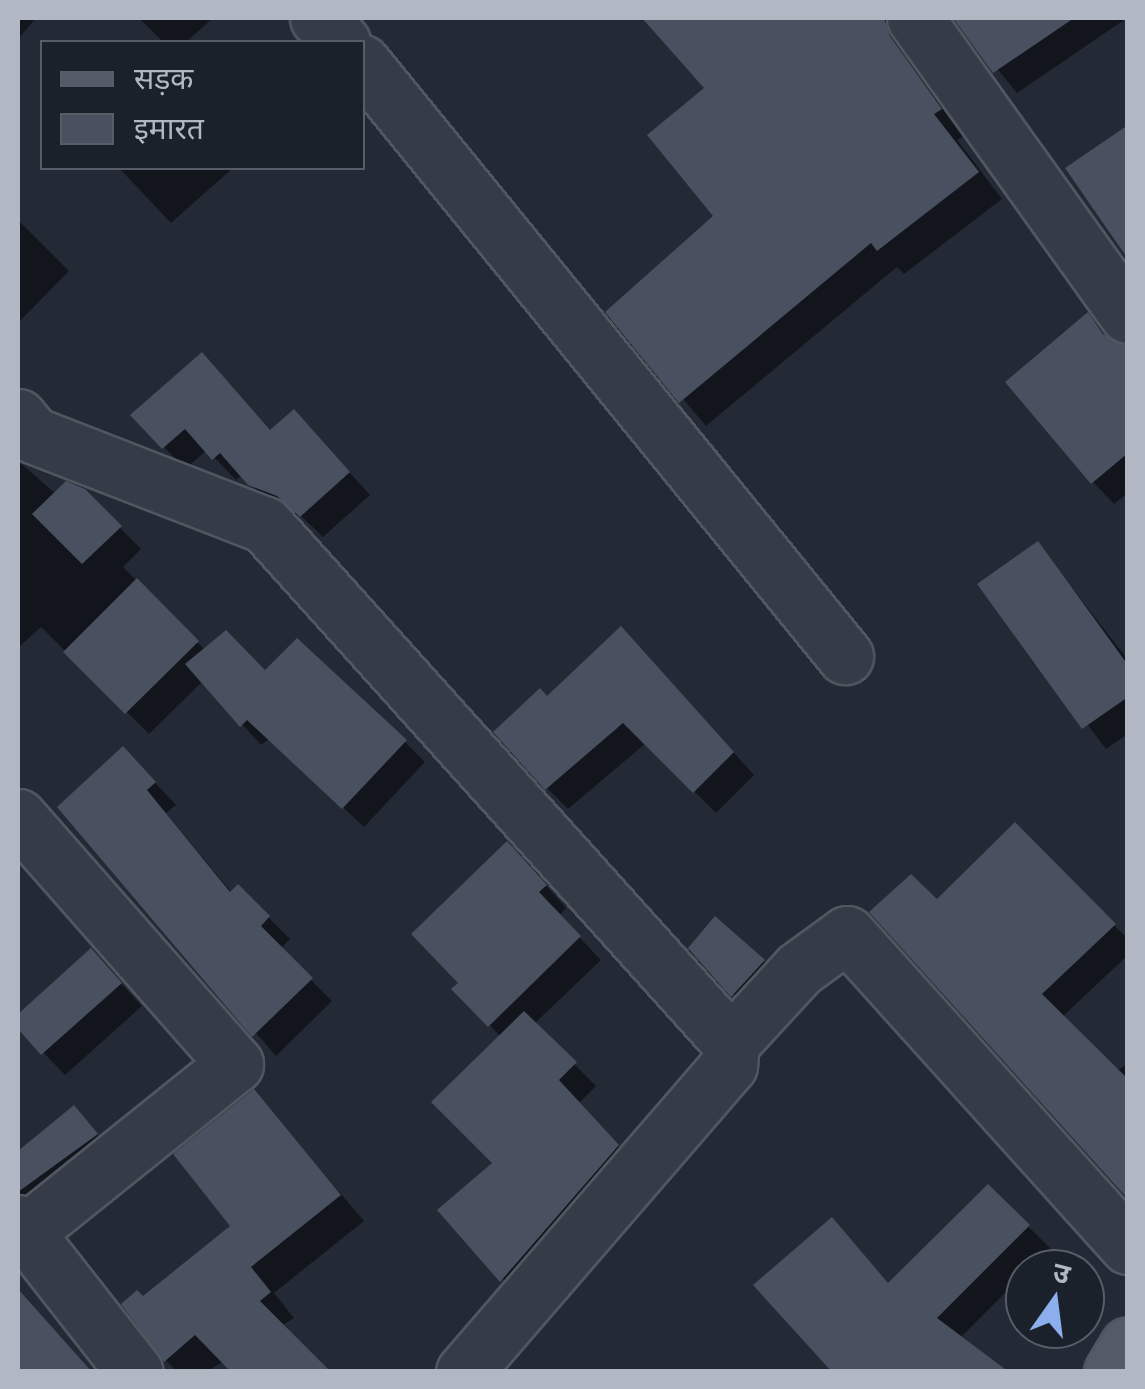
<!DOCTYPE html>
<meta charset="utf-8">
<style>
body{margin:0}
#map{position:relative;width:1145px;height:1389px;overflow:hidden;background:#232a36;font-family:Manrope,"Noto Sans Devanagari",sans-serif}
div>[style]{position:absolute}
.shadow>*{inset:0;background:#0007}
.building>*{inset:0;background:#495160}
.roads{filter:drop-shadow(2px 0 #515761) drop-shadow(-2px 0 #515761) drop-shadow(0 2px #515761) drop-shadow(0 -2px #515761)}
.minor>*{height:55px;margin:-27.5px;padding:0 27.5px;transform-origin:27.5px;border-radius:27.5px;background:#363c47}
.major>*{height:55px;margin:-27.5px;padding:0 27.5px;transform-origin:27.5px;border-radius:27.5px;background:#545b67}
span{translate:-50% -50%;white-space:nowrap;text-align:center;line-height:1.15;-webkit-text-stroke:8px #1b212b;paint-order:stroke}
.frame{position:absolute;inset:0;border:20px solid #b1b7c3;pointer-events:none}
.legend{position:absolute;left:40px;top:40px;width:325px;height:130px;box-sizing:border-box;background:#1b212b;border:2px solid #575d68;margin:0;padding:12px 18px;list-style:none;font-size:30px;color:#b1b7c3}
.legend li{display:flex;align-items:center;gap:20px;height:50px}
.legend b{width:50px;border:2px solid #575d68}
.north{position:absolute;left:1005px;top:1249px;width:100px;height:100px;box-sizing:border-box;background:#1b212b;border:2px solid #575d68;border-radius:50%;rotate:14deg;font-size:28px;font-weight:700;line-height:40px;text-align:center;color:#b1b7c3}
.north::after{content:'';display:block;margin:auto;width:35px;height:45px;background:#8caeed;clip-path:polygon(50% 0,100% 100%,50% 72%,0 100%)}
</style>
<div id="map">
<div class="shadow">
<div style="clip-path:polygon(18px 18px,36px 18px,18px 39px)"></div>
<div style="clip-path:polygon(139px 18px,213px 18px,186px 42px,163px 42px)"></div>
<div style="clip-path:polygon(681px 18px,895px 18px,910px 34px,914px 64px,965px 135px,957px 140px,1002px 199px,904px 274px,897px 267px,706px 426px,609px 312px,717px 216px,708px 89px,661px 35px)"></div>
<div style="clip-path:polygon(971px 18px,1127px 18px,1017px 93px,961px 24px)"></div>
<div style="clip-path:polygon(119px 168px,233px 168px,171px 223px)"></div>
<div style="clip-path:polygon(18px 220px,69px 271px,18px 323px)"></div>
<div style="clip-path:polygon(1087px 316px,1128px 348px,1128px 493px,1114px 504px,1093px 482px)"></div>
<div style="clip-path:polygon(134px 415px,315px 434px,370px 495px,323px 537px,302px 517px,272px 506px,242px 475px,236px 480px,207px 450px,185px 469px)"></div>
<div style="clip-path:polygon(18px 461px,56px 494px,83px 491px,141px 549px,123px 567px,205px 650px,405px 742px,425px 762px,364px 827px,269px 739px,261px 745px,203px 681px,149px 734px,41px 627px,18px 648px)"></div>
<div style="clip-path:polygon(1038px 544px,1128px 660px,1128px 734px,1106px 749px,981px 584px)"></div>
<div style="clip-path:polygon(643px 651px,754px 775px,716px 813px,646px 743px,568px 809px,547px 788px,547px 699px)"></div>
<div style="clip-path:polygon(145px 772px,176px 805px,166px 813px,232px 893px,238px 887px,290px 939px,280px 949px,332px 1001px,276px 1056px,60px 807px)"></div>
<div style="clip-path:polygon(1015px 826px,1128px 939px,1128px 955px,1062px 1017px,1116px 1071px,1128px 1064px,1128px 1194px,937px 902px)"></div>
<div style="clip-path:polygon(529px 866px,566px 908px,559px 916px,601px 960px,534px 1024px,596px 1086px,579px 1103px,639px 1168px,524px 1302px,441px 1211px,495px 1163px,501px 1037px,455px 989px)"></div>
<div style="clip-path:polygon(691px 948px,764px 961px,785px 983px,754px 1016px)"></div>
<div style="clip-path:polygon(91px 951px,142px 1006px,65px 1075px,18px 1026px,18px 1018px)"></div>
<div style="clip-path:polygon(254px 1092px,364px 1221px,274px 1293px,294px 1318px,206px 1372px,177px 1372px,166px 1360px,143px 1299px,234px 1226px)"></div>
<div style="clip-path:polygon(74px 1108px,107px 1146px,29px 1202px,18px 1191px,18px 1154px)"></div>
<div style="clip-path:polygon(988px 1187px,1050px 1248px,960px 1338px,890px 1285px)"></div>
</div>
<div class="building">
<div style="clip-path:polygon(642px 18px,884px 18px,890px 36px,942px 109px,934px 114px,979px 172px,877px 251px,871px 243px,679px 403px,605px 312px,713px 216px,647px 135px,704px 88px)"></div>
<div style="clip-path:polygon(953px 18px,1074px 18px,993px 73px)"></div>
<div style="clip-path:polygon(1128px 125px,1128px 259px,1065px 168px)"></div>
<div style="clip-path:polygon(1088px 312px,1103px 334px,1128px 346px,1128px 453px,1091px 484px,1005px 382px)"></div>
<div style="clip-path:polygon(202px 352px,270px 430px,294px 409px,350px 472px,300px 517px,277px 496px,248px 485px,220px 453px,212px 460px,185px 429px,162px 449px,130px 415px)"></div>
<div style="clip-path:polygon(66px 481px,85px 489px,122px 526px,82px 564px,32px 514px)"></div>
<div style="clip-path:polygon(1038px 541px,1128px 665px,1128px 697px,1082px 729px,977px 584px)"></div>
<div style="clip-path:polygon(137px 578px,199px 641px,125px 714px,63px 652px)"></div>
<div style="clip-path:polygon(621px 626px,734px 752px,693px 793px,623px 723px,545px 790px,493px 732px,540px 688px,547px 696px)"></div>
<div style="clip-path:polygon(226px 630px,265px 670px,297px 638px,407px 740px,342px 809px,247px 720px,240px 727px,185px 664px)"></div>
<div style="clip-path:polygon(123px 746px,156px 782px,147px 790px,230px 892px,238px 884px,270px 916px,261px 926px,313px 978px,252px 1037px,57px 807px)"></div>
<div style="clip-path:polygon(1015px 822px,1116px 924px,1042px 994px,1128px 1079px,1128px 1199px,869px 912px,911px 874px,937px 899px)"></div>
<div style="clip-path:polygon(507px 841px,547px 885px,539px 892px,581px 936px,488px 1027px,451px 989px,458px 983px,411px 934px)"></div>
<div style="clip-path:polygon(715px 916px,765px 960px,731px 997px,688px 948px)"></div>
<div style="clip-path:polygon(91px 948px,122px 983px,41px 1055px,18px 1029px,18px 1014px)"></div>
<div style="clip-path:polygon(524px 1011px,577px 1062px,559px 1080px,619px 1145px,500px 1282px,437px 1210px,492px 1163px,431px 1102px)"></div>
<div style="clip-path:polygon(254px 1089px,341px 1195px,251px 1267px,271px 1292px,260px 1301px,331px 1372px,231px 1372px,195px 1335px,164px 1362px,121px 1304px,137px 1290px,143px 1296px,230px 1226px,173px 1154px)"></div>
<div style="clip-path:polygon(74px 1105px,98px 1134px,18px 1192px,18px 1151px)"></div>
<div style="clip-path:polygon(988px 1184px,1030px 1225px,937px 1318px,1009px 1372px,832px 1372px,753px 1285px,832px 1217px,888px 1283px)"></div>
<div style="clip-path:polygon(18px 1289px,92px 1372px,18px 1372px)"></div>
</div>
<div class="roads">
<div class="minor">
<div style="left:318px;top:18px;width:34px;rotate:45deg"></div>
<div style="left:915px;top:18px;width:365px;rotate:54.4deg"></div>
<div style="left:362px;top:63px;width:765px;rotate:50.84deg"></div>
<div style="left:18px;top:417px;width:23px;rotate:50deg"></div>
<div style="left:33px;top:435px;width:249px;rotate:21.2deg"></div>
<div style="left:265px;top:525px;width:697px;rotate:48.03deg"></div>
<div style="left:18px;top:817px;width:329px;rotate:48.7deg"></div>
<div style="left:235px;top:1064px;width:270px;rotate:141.2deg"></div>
<div style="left:18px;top:1223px;width:189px;rotate:51.9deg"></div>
<div style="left:464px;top:1372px;width:406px;rotate:-49.2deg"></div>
<div style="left:729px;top:1065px;width:22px;rotate:-85deg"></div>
<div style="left:731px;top:1043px;width:100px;rotate:-47.4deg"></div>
<div style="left:799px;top:969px;width:59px;rotate:-36.1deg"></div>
<div style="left:847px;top:934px;width:420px;rotate:48deg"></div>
</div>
<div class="major">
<div style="left:1112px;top:1372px;width:31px;rotate:-59deg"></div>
</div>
</div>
<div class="frame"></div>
<ul class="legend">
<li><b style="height:12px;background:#545b67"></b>सड़क</li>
<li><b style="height:28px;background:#495160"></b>इमारत</li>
</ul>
<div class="north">उ</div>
</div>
